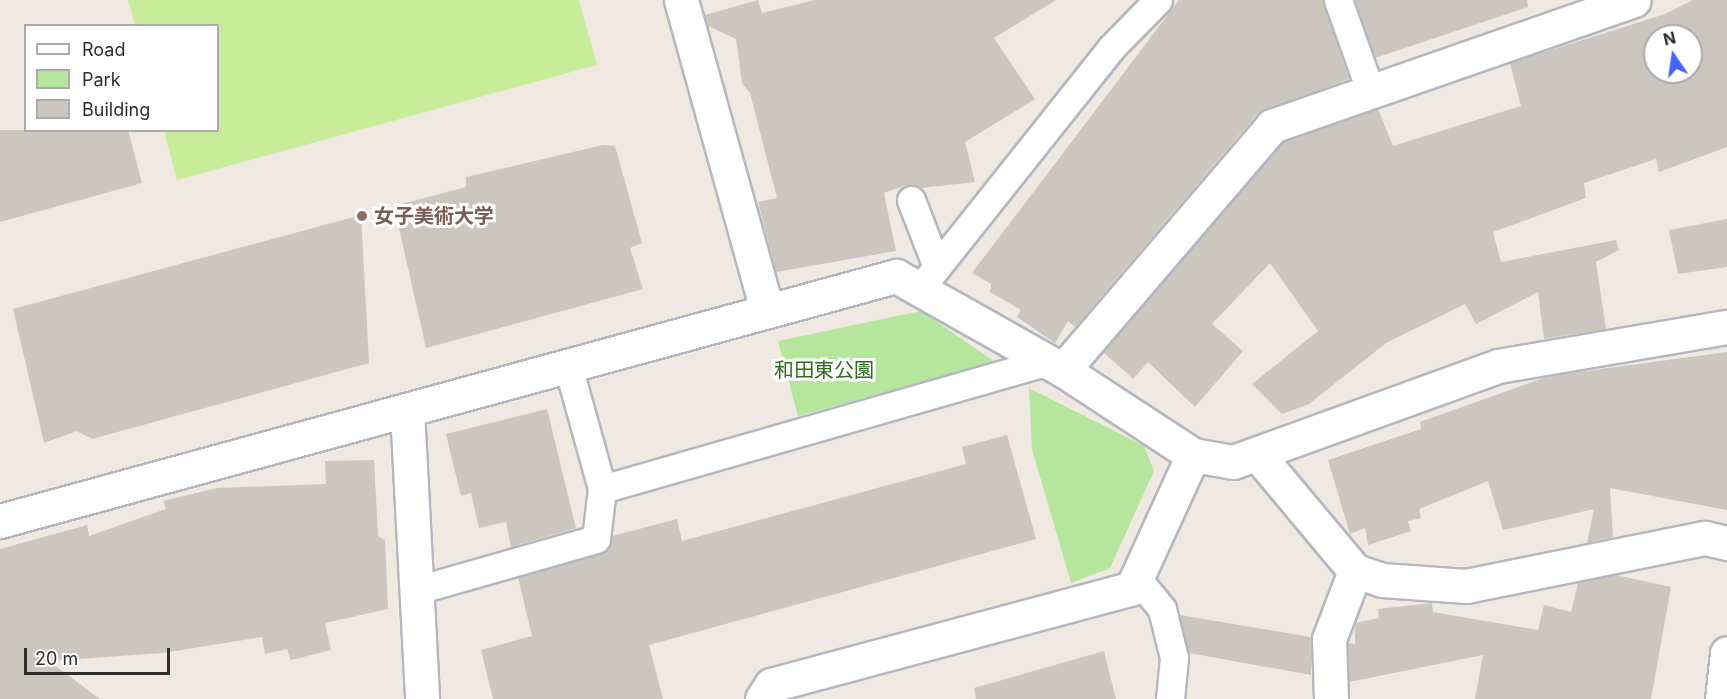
<!DOCTYPE html>
<meta charset="utf-8">
<style>
body{margin:0}
#map{position:relative;width:1727px;height:699px;overflow:hidden;background:#efe9e1;font-family:Inter,"Noto Sans JP",sans-serif}
div>[style]{position:absolute}
.green>*{inset:0;background:#b6e59e}
.pitch>*{inset:0;background:#c9ec9a}
.building>*{inset:0;background:#cbc7bf}
.roads{filter:drop-shadow(2px 0 #b4b7c1) drop-shadow(-2px 0 #b4b7c1) drop-shadow(0 2px #b4b7c1) drop-shadow(0 -2px #b4b7c1)}
.service>*{height:27px;margin:-13.5px;padding:0 13.5px;transform-origin:13.5px;border-radius:13.5px;background:#fff}
.minor>*{height:33px;margin:-16.5px;padding:0 16.5px;transform-origin:16.5px;border-radius:16.5px;background:#fff}
.tertiary>*{height:33px;margin:-16.5px;padding:0 16.5px;transform-origin:16.5px;border-radius:16.5px;background:#fff}
.dots>*{width:16px;height:16px;translate:-50% -50%;box-sizing:border-box;border:3px solid #fff;border-radius:50%}
span{translate:-50% -50%;white-space:nowrap;text-align:center;line-height:1.15;-webkit-text-stroke:6px #fff;paint-order:stroke}
.education-label{font-size:20px;color:#785e54;font-weight:700}
.left{translate:0 -50%;text-align:left}
.park-label{font-size:20px;color:#2c6e1b}
.legend{position:absolute;left:24px;top:24px;width:195px;height:108px;box-sizing:border-box;background:#fff;border:2px solid #ababab;margin:0;padding:8px 10px;list-style:none;font-size:18px;color:#2e2e2e}
.legend li{display:flex;align-items:center;gap:12px;height:30px}
.legend b{width:30px;border:2px solid #ababab}
.north{position:absolute;left:1643px;top:24px;width:60px;height:60px;box-sizing:border-box;background:#fff;border:2px solid #ababab;border-radius:50%;rotate:347deg;font-size:16px;font-weight:700;line-height:24px;text-align:center;color:#2e2e2e}
.north::after{content:'';display:block;margin:auto;width:21px;height:27px;background:#4264fb;clip-path:polygon(50% 0,100% 100%,50% 72%,0 100%)}
.scale{position:absolute;left:24px;top:648px;width:146px;height:27px;box-sizing:border-box;border:3px solid #2e2e2e;border-top:0;padding-left:8px;font-size:18px;line-height:21px;white-space:nowrap;color:#2e2e2e;-webkit-text-stroke:4px #fff;paint-order:stroke}
</style>
<div id="map">
<div class="green">
<div style="clip-path:polygon(921px 311px,995px 362px,798px 416px,778px 341px)"></div>
<div style="clip-path:polygon(1029px 388px,1144px 446px,1154px 471px,1110px 568px,1071px 583px,1032px 449px)"></div>
</div>
<div class="pitch">
<div style="clip-path:polygon(128px 0,579px 0,597px 65px,177px 180px,164px 131px,218px 130px,218px 26px,135px 25px)"></div>
</div>
<div class="building">
<div style="clip-path:polygon(758px 0,762px 13px,815px 0,1056px 0,994px 38px,1035px 99px,965px 142px,975px 182px,921px 188px,906px 185px,884px 193px,896px 251px,776px 272px,758px 202px,777px 198px,750px 93px,742px 83px,736px 39px,708px 26px,705px 15px)"></div>
<div style="clip-path:polygon(1179px 0,1323px 0,1349px 79px,1258px 113px,1075px 327px,1068px 321px,1055px 343px,1017px 317px,1021px 310px,990px 292px,991px 284px,972px 273px)"></div>
<div style="clip-path:polygon(1355px 0,1527px 0,1528px 7px,1375px 58px)"></div>
<div style="clip-path:polygon(evenodd,1693px 0,1727px 0,1727px 147px,1659px 172px,1656px 159px,1584px 183px,1586px 198px,1493px 232px,1501px 262px,1616px 240px,1619px 250px,1596px 262px,1606px 329px,1544px 339px,1538px 292px,1476px 324px,1465px 304px,1386px 343px,1309px 404px,1282px 414px,1252px 384px,1318px 331px,1270px 263px,1212px 324px,1243px 351px,1195px 407px,1148px 362px,1133px 379px,1103px 352px,1283px 142px,1378px 109px,1393px 146px,1521px 106px,1510px 63px,1665px 14px,1693px 0,1655px 36px,1691px 36px,1691px 72px,1655px 72px,1655px 36px)"></div>
<div style="clip-path:polygon(0 130px,128px 130px,142px 183px,0 222px)"></div>
<div style="clip-path:polygon(603px 145px,615px 146px,642px 243px,630px 248px,643px 289px,426px 348px,394px 206px,466px 187px,466px 177px)"></div>
<div style="clip-path:polygon(361px 215px,369px 363px,92px 439px,77px 431px,44px 443px,13px 309px)"></div>
<div style="clip-path:polygon(1727px 219px,1727px 267px,1678px 274px,1669px 230px)"></div>
<div style="clip-path:polygon(1727px 352px,1727px 510px,1610px 488px,1613px 537px,1587px 543px,1594px 509px,1503px 530px,1488px 481px,1419px 509px,1421px 518px,1408px 521px,1411px 531px,1368px 545px,1365px 528px,1350px 534px,1328px 460px,1421px 429px,1420px 422px,1549px 376px)"></div>
<div style="clip-path:polygon(547px 409px,576px 528px,511px 547px,506px 522px,479px 528px,471px 493px,461px 496px,446px 434px)"></div>
<div style="clip-path:polygon(1007px 435px,1036px 539px,649px 645px,663px 699px,493px 699px,481px 650px,532px 636px,518px 577px,600px 554px,608px 549px,612px 536px,677px 519px,682px 541px,966px 464px,962px 447px)"></div>
<div style="clip-path:polygon(374px 460px,378px 536px,385px 540px,388px 609px,325px 623px,331px 650px,291px 660px,287px 649px,265px 654px,262px 637px,163px 653px,49px 661px,100px 699px,0 699px,0 549px,87px 525px,89px 536px,166px 509px,163px 501px,217px 488px,326px 484px,325px 461px)"></div>
<div style="clip-path:polygon(1616px 575px,1671px 587px,1651px 699px,1475px 699px,1483px 655px,1349px 682px,1348px 643px,1355px 644px,1355px 623px,1379px 618px,1378px 609px,1432px 603px,1433px 612px,1538px 630px,1544px 605px,1571px 612px,1578px 583px)"></div>
<div style="clip-path:polygon(1180px 615px,1311px 637px,1311px 675px,1189px 653px)"></div>
<div style="clip-path:polygon(1104px 651px,1116px 699px,976px 699px,974px 688px)"></div>
</div>
<div class="roads">
<div class="service">
<div style="left:1338px;top:0;width:96px;rotate:70.4deg"></div>
<div style="left:911px;top:200px;width:72px;rotate:68.8deg"></div>
<div style="left:921px;top:287px;width:305px;rotate:-51.5deg"></div>
<div style="left:1111px;top:48px;width:67px;rotate:-45.6deg"></div>
<div style="left:568px;top:366px;width:128px;rotate:74.5deg"></div>
<div style="left:1136px;top:577px;width:41px;rotate:50.9deg"></div>
<div style="left:1162px;top:609px;width:50px;rotate:76.2deg"></div>
<div style="left:1174px;top:658px;width:41px;rotate:95.6deg"></div>
<div style="left:417px;top:590px;width:186px;rotate:-15.9deg"></div>
<div style="left:596px;top:539px;width:50px;rotate:-83.2deg"></div>
<div style="left:602px;top:489px;width:463px;rotate:-16deg"></div>
</div>
<div class="minor">
<div style="left:681px;top:0;width:322px;rotate:74.5deg"></div>
<div style="left:1063px;top:370px;width:321px;rotate:-49.4deg"></div>
<div style="left:1272px;top:126px;width:383px;rotate:-19.2deg"></div>
<div style="left:407px;top:410px;width:289px;rotate:87deg"></div>
<div style="left:1258px;top:455px;width:151px;rotate:50.1deg"></div>
<div style="left:1355px;top:571px;width:28px;rotate:18deg"></div>
<div style="left:1382px;top:580px;width:84px;rotate:4.1deg"></div>
<div style="left:1466px;top:586px;width:244px;rotate:-11.4deg"></div>
<div style="left:1705px;top:538px;width:23px;rotate:13deg"></div>
<div style="left:0;top:521px;width:929px;rotate:-15.29deg"></div>
<div style="left:896px;top:276px;width:192px;rotate:29.4deg"></div>
<div style="left:1063px;top:370px;width:155px;rotate:33.2deg"></div>
<div style="left:1193px;top:455px;width:41px;rotate:9.9deg"></div>
<div style="left:1233px;top:462px;width:282px;rotate:-19.9deg"></div>
<div style="left:1498px;top:366px;width:232px;rotate:-9.7deg"></div>
<div style="left:762px;top:699px;width:17px;rotate:-57deg"></div>
<div style="left:771px;top:685px;width:374px;rotate:-15deg"></div>
<div style="left:1132px;top:588px;width:146px;rotate:-65.4deg"></div>
<div style="left:1331px;top:699px;width:60px;rotate:-91.9deg"></div>
<div style="left:1329px;top:639px;width:73px;rotate:-69.1deg"></div>
</div>
<div class="tertiary">
<div style="left:1722px;top:699px;width:46px;rotate:-83.8deg"></div>
</div>
</div>
<div class="dots">
<div style="left:362px;top:216px;background:#8d6e63"></div>
</div>
<div class="education-label">
<span class="left" style="left:374px;top:216px">女子美術大学</span>
</div>
<div class="park-label">
<span style="left:824px;top:370px">和田東公園</span>
</div>
<ul class="legend">
<li><b style="height:8px;background:#fff"></b>Road</li>
<li><b style="height:16px;background:#b6e59e"></b>Park</li>
<li><b style="height:16px;background:#cbc7bf"></b>Building</li>
</ul>
<div class="north">N</div>
<div class="scale">20 m</div>
</div>
